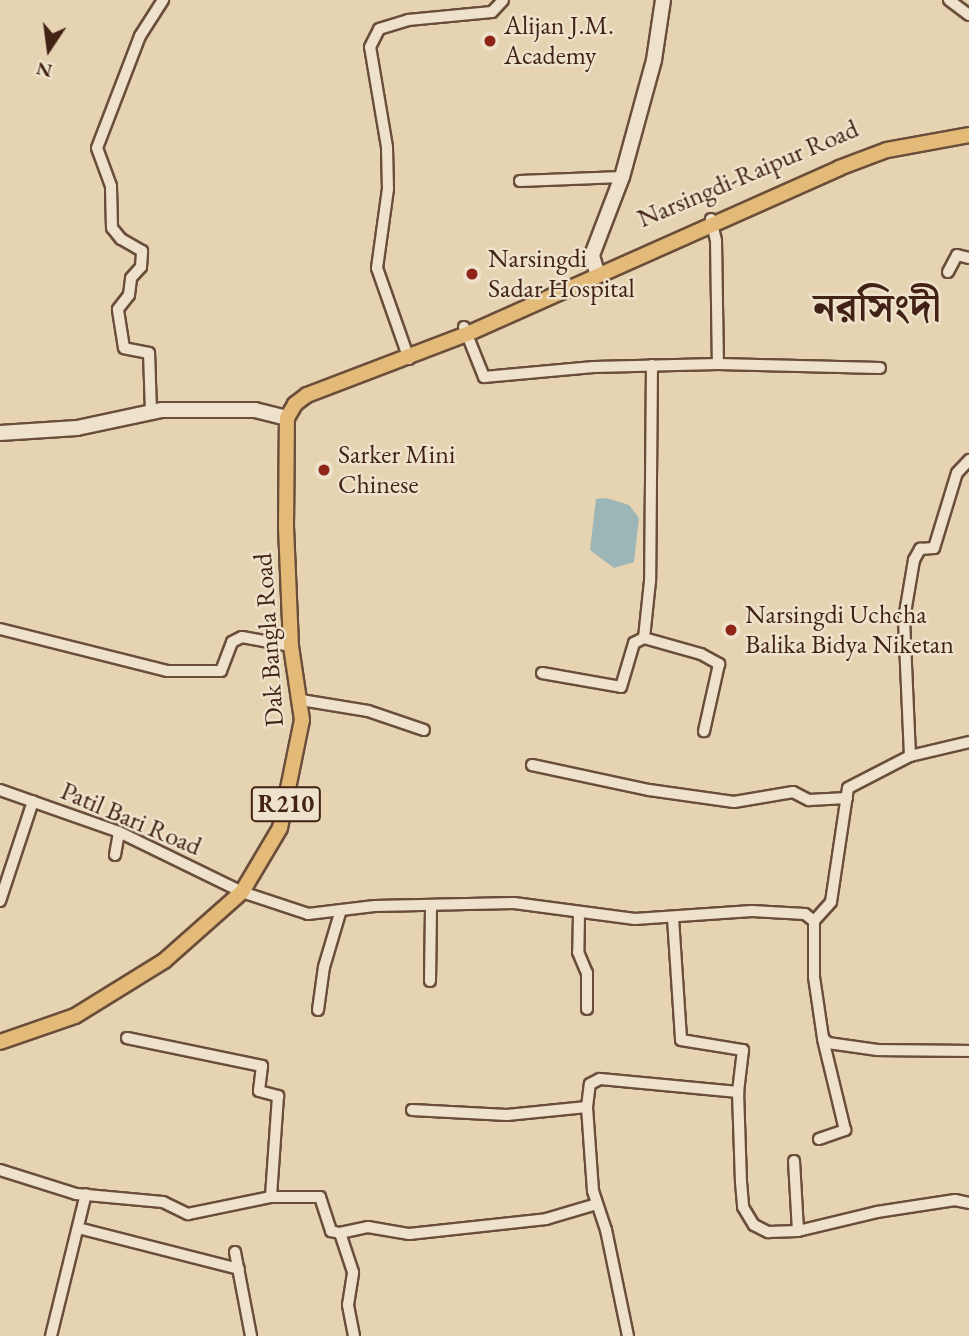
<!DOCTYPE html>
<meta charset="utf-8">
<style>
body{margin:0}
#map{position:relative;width:969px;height:1336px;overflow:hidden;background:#e6d3b1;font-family:"EB Garamond","Noto Serif Bengali",serif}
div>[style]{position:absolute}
.water>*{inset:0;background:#9cb5b7}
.roads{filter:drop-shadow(2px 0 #6a4e3b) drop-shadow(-2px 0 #6a4e3b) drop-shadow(0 2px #6a4e3b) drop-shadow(0 -2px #6a4e3b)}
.street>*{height:10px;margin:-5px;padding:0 5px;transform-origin:5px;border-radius:5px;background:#efe2cc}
.secondary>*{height:14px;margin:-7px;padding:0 7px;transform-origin:7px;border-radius:7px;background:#efe2cc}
.primary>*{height:14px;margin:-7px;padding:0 7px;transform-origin:7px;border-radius:7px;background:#e3ba78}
.dots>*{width:19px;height:19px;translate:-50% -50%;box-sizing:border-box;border:4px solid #efe2cc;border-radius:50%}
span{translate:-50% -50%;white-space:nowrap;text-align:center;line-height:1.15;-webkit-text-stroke:5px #efe2cc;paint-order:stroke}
.shield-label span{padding:2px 5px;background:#efe2cc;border:2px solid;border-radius:5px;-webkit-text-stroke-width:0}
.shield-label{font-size:24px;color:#412214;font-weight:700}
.poi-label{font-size:26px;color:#412214}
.left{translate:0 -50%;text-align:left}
.street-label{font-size:26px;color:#412214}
.town-label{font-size:40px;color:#412214;font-weight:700}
.north{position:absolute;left:14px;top:14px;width:70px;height:70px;-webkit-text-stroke:5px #efe2cc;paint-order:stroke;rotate:193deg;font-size:19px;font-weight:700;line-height:28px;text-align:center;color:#412214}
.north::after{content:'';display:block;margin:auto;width:24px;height:32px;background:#412214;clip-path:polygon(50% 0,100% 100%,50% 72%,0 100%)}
</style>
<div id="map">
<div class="water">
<div style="clip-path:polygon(606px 498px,629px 505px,639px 518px,634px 562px,614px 568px,590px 550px,596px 499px)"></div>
</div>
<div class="roads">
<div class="street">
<div style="left:949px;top:0;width:25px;rotate:37deg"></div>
<div style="left:520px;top:181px;width:102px;rotate:-2.2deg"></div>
<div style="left:711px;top:219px;width:22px;rotate:77deg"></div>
<div style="left:716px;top:240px;width:124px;rotate:89.1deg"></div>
<div style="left:948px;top:272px;width:19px;rotate:-62deg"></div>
<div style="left:957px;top:255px;width:12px;rotate:14deg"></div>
<div style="left:464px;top:327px;width:54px;rotate:68.2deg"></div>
<div style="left:484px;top:377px;width:110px;rotate:-5.2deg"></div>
<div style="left:594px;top:367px;width:124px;rotate:-1.4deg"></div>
<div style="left:718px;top:364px;width:162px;rotate:1.4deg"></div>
<div style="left:409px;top:359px;width:96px;rotate:-109.4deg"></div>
<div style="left:377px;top:268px;width:80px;rotate:-82.1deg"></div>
<div style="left:388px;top:189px;width:42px;rotate:-91.4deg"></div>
<div style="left:387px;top:147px;width:101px;rotate:-99.6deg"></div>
<div style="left:370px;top:47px;width:20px;rotate:-63deg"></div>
<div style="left:379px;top:29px;width:30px;rotate:-17deg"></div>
<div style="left:408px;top:20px;width:84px;rotate:-5.4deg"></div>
<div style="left:492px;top:12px;width:16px;rotate:-47deg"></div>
<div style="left:652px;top:365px;width:216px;rotate:90.5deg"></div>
<div style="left:650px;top:581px;width:57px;rotate:96deg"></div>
<div style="left:644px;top:638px;width:59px;rotate:15.7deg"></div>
<div style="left:701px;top:654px;width:21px;rotate:29deg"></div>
<div style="left:719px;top:664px;width:69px;rotate:102.6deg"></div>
<div style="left:151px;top:412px;width:59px;rotate:-91.9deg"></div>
<div style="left:149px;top:353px;width:25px;rotate:-169deg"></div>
<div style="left:124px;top:348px;width:39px;rotate:-99deg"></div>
<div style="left:118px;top:309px;width:18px;rotate:-52deg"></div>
<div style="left:129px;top:295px;width:17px;rotate:-83deg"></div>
<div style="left:131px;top:278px;width:15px;rotate:-48deg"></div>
<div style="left:141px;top:267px;width:16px;rotate:-86deg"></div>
<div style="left:142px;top:251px;width:24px;rotate:-150deg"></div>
<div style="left:121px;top:239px;width:14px;rotate:-129deg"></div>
<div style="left:112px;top:228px;width:42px;rotate:-91.4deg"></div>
<div style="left:111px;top:186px;width:40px;rotate:-110.2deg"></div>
<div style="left:97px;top:148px;width:120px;rotate:-69deg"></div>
<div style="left:140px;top:36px;width:43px;rotate:-57.4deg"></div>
<div style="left:0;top:629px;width:172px;rotate:14.1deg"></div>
<div style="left:167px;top:671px;width:54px"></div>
<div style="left:221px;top:671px;width:31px;rotate:-69deg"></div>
<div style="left:232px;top:642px;width:11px;rotate:-27deg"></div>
<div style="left:242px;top:637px;width:50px;rotate:10.4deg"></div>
<div style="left:542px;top:673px;width:80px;rotate:10deg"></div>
<div style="left:621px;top:687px;width:46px;rotate:-73.5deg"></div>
<div style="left:634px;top:643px;width:11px;rotate:-27deg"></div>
<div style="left:301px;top:700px;width:68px;rotate:9.3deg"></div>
<div style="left:368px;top:711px;width:59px;rotate:18.7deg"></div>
<div style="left:910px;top:756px;width:137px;rotate:-92.5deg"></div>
<div style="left:904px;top:619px;width:60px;rotate:-80.4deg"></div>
<div style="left:914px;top:560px;width:13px;rotate:-61deg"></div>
<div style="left:920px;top:549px;width:14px;rotate:-4deg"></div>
<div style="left:934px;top:548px;width:78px;rotate:-73deg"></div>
<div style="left:957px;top:473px;width:18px;rotate:-47deg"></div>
<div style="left:532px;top:765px;width:120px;rotate:12.1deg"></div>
<div style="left:649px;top:790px;width:86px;rotate:8deg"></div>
<div style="left:734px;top:802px;width:60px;rotate:-9.6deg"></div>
<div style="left:793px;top:792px;width:18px;rotate:27deg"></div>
<div style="left:809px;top:800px;width:38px;rotate:-3deg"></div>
<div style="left:0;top:790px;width:126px;rotate:19.4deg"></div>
<div style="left:119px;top:832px;width:137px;rotate:26deg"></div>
<div style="left:242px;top:892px;width:70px;rotate:18.4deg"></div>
<div style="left:308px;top:914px;width:67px;rotate:-6.8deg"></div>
<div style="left:375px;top:906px;width:139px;rotate:-1.2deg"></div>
<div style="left:514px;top:903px;width:122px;rotate:7.5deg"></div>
<div style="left:635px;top:919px;width:117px;rotate:-3.9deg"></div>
<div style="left:752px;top:911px;width:53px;rotate:3.2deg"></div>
<div style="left:805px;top:914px;width:11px;rotate:38deg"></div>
<div style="left:814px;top:921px;width:56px;rotate:90deg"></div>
<div style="left:814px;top:977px;width:62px;rotate:81.6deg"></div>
<div style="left:823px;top:1038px;width:7px;rotate:45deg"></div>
<div style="left:828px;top:1043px;width:50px;rotate:8deg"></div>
<div style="left:878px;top:1050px;width:91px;rotate:0.6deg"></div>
<div style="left:115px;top:855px;width:23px;rotate:-80deg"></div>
<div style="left:0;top:901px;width:105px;rotate:-71.7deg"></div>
<div style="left:579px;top:913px;width:39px;rotate:91deg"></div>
<div style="left:578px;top:952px;width:23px;rotate:67deg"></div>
<div style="left:587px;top:973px;width:36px;rotate:90deg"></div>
<div style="left:673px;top:918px;width:122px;rotate:86.2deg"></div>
<div style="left:681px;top:1040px;width:63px;rotate:9.2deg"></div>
<div style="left:743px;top:1050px;width:42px;rotate:96.8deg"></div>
<div style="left:738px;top:1092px;width:90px;rotate:88.1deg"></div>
<div style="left:741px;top:1182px;width:25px;rotate:85deg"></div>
<div style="left:743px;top:1207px;width:21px;rotate:59deg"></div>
<div style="left:754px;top:1225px;width:16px;rotate:27deg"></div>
<div style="left:768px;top:1232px;width:30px;rotate:-2deg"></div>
<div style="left:798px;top:1231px;width:81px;rotate:-13.5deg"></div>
<div style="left:877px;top:1212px;width:79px;rotate:-8.7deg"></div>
<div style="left:955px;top:1200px;width:14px;rotate:12deg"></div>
<div style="left:814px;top:921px;width:25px;rotate:-48deg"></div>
<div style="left:831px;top:902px;width:115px;rotate:-81.5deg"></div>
<div style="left:848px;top:788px;width:70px;rotate:-27.3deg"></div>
<div style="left:910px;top:756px;width:61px;rotate:-13.3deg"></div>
<div style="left:430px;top:981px;width:76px;rotate:-89.2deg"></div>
<div style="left:318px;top:1010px;width:43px;rotate:-82.1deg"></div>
<div style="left:324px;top:967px;width:56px;rotate:-73.5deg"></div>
<div style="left:127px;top:1038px;width:138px;rotate:11.7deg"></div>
<div style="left:262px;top:1066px;width:25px;rotate:97deg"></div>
<div style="left:259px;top:1091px;width:20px;rotate:15deg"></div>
<div style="left:278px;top:1096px;width:101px;rotate:94deg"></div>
<div style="left:412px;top:1110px;width:95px;rotate:3deg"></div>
<div style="left:507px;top:1115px;width:80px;rotate:-5.7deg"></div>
<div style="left:819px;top:1139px;width:28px;rotate:-19deg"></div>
<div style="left:845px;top:1130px;width:94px;rotate:-103.6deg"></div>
<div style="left:794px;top:1161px;width:70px;rotate:86.7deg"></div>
<div style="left:0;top:1170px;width:80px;rotate:17.5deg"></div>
<div style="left:76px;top:1194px;width:87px;rotate:5.3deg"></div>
<div style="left:163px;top:1202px;width:28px;rotate:26deg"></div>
<div style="left:188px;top:1214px;width:85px;rotate:-11.6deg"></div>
<div style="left:271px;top:1197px;width:49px"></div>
<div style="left:320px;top:1197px;width:36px;rotate:72deg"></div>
<div style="left:331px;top:1231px;width:9px;rotate:13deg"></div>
<div style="left:78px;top:1228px;width:166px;rotate:14.3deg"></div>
<div style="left:235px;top:1252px;width:86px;rotate:79.2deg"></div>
<div style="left:51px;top:1336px;width:146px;rotate:-76.2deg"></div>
<div style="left:354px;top:1336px;width:32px;rotate:-101deg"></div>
<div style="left:348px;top:1305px;width:33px;rotate:-81deg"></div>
<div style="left:353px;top:1272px;width:41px;rotate:-108.4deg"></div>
<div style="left:340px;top:1233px;width:29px;rotate:-12deg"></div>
<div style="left:368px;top:1227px;width:42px;rotate:9.7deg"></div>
<div style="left:409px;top:1234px;width:138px;rotate:-6.2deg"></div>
<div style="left:546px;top:1219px;width:53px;rotate:-16.4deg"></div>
<div style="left:628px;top:1336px;width:108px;rotate:-101.7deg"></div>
<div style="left:606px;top:1230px;width:41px;rotate:-108.4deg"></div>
<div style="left:593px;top:1191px;width:84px;rotate:-94.1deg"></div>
<div style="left:587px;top:1107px;width:23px;rotate:-83deg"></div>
<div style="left:590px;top:1084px;width:11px;rotate:-27deg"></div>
<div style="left:600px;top:1079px;width:139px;rotate:5.4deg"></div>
</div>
<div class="secondary">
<div style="left:597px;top:273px;width:19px;rotate:-106deg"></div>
<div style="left:592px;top:255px;width:84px;rotate:-69deg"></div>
<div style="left:622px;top:177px;width:121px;rotate:-74.7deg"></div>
<div style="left:654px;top:60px;width:61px;rotate:-81.5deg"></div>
<div style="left:0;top:433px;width:77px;rotate:-3.7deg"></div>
<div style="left:77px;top:428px;width:87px;rotate:-12deg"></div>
<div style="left:162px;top:410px;width:93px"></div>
<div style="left:255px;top:410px;width:33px;rotate:14deg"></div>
</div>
<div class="primary">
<div style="left:0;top:1042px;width:79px;rotate:-19.1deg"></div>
<div style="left:75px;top:1016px;width:105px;rotate:-31.7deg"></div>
<div style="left:164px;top:961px;width:104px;rotate:-41.5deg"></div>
<div style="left:242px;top:892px;width:74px;rotate:-59.3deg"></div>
<div style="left:280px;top:828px;width:110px;rotate:-78.5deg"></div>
<div style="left:302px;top:720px;width:75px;rotate:-98.5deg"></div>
<div style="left:291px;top:646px;width:119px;rotate:-92.4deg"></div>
<div style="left:286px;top:527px;width:109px;rotate:-89.5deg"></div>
<div style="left:287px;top:418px;width:16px;rotate:-60deg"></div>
<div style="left:295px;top:404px;width:15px;rotate:-37deg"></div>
<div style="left:307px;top:395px;width:171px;rotate:-20.9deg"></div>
<div style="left:467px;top:334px;width:407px;rotate:-24deg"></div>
<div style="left:839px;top:168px;width:51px;rotate:-20.6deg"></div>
<div style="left:887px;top:150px;width:83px;rotate:-10.4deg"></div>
</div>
</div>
<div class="dots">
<div style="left:490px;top:41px;background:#8f2418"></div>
<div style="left:472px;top:274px;background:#8f2418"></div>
<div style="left:324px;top:470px;background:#8f2418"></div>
<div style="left:731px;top:630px;background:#8f2418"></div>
</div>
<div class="shield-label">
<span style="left:286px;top:804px">R210</span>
</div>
<div class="poi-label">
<span class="left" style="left:504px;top:41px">Alijan J.M.<br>Academy</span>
<span class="left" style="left:488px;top:274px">Narsingdi<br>Sadar Hospital</span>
<span class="left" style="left:338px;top:470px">Sarker Mini<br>Chinese</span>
<span class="left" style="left:745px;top:630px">Narsingdi Uchcha<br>Balika Bidya Niketan</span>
</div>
<div class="street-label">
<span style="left:748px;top:174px;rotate:-23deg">Narsingdi-Raipur Road</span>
<span style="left:269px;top:640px;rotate:-94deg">Dak Bangla Road</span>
<span style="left:131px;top:819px;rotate:23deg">Patil Bari Road</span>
</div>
<div class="town-label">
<span style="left:877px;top:307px">নরসিংদী</span>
</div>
<div class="north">N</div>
</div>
